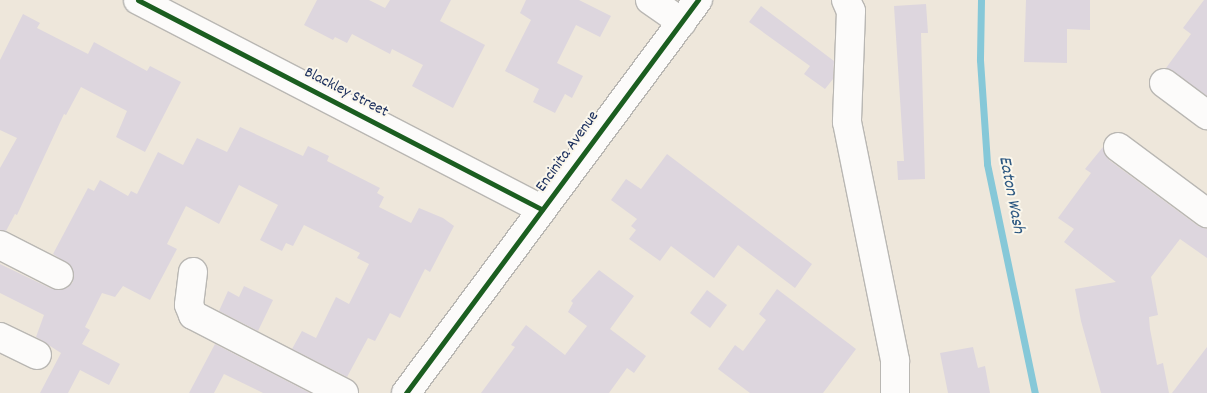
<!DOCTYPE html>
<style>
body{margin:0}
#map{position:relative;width:1207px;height:393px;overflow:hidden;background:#eee7db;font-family:Dekko,sans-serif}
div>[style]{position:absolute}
.stream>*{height:7px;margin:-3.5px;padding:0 3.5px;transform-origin:3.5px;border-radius:3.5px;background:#86c8d8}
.building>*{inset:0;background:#ddd6de}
.roads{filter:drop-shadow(1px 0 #b9b7b3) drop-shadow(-1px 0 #b9b7b3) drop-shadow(0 1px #b9b7b3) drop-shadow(0 -1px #b9b7b3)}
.minor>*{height:28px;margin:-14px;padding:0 14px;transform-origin:14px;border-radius:14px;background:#fcfbfa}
.cycleway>*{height:5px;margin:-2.5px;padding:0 2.5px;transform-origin:2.5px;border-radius:2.5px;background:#1b5e20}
span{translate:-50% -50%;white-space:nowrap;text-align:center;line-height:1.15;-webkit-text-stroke:4px #fbf7ec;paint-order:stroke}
.street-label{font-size:16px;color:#1b2f5e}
.water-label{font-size:18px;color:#2e5982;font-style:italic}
</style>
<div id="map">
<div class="stream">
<div style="left:981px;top:0;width:60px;rotate:91deg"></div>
<div style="left:980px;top:60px;width:104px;rotate:86.1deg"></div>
<div style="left:987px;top:164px;width:234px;rotate:78.2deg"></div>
</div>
<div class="building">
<div style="clip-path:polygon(317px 0,369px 0,385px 8px,390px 0,451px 0,440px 21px,485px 45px,453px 108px,412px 86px,423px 65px,392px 49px,390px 54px,352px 34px,347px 43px,335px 37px,333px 40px,304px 25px)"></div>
<div style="clip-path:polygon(526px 0,579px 0,611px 16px,600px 37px,576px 25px,557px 63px,583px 76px,572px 98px,565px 94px,555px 113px,533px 102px,539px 89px,505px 71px,531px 20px,520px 13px)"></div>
<div style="clip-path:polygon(1026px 0,1090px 0,1090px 30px,1067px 29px,1067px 63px,1024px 62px)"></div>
<div style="clip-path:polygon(1204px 0,1207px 0,1207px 96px,1166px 68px,1191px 34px,1183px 28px)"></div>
<div style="clip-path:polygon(926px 4px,928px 33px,921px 33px,925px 179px,898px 180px,897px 161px,904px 161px,894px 6px)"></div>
<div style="clip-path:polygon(761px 6px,834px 61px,833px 79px,825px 89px,804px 74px,810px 66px,749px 22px)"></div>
<div style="clip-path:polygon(23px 14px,40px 23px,37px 28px,88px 54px,94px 42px,147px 71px,150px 66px,181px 82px,145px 152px,116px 137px,127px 111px,81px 87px,66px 115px,64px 114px,17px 215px,15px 214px,6px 231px,0 230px,0 168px,17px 138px,0 130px,0 60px)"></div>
<div style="clip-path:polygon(240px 127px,303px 156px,308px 146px,329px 156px,327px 161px,380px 188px,377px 193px,384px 197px,379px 207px,411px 223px,419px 208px,443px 218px,454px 226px,430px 272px,425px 269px,400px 318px,390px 313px,375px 341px,368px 338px,347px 377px,292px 349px,302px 331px,316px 338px,336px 297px,349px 304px,369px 264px,357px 258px,360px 253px,304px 225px,293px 246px,286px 243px,282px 251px,260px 240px,278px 205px,239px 185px,219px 224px,186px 206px,167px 244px,177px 249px,150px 300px,123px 286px,115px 297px,102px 293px,85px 327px,90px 330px,82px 344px,120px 364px,109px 385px,80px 370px,68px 393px,40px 393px,61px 353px,36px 337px,44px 315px,0 293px,0 264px,52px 289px,67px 288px,73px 282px,72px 267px,53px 254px,88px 188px,94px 191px,100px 180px,128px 196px,131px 191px,137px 194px,158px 152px,183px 165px,197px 138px,227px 152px)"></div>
<div style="clip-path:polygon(1103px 147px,1109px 160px,1198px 226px,1207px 229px,1207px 258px,1180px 239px,1151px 277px,1158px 315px,1149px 317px,1150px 329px,1157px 365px,1163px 363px,1169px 393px,1101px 393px,1081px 321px,1075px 289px,1116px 282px,1064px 242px,1074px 229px,1058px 218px,1091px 173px,1085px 169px)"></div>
<div style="clip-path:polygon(667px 154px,812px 264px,795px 288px,738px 245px,714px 278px,671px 246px,660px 261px,629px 239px,636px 230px,631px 226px,637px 219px,611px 200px,626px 179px,641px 189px)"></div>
<div style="clip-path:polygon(599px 270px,634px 296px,610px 329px,646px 356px,634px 373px,627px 368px,609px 393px,481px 393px,515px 347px,511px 345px,526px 325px,565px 355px,587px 326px,568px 312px,573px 303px,571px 301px)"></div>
<div style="clip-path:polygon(244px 286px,273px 300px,258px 331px,219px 311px,228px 291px,239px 297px)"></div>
<div style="clip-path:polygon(777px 289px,856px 349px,823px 393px,750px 393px,718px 369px,735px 345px,743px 351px,766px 320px,759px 314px)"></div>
<div style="clip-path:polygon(707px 290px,727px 305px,710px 328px,690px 313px)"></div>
<div style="clip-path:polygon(215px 344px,310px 393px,263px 393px,224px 374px,214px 393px,189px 393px)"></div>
<div style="clip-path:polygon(973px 347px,978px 368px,985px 366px,990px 393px,948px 393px,940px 353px)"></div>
<div style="clip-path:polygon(1207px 347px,1207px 393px,1172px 393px)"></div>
</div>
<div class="roads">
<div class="minor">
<div style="left:138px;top:0;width:455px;rotate:27.4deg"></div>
<div style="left:650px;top:0;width:39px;rotate:35deg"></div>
<div style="left:846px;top:0;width:12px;rotate:66deg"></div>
<div style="left:851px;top:11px;width:111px;rotate:92.1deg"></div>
<div style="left:847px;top:122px;width:244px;rotate:78.6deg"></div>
<div style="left:895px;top:361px;width:32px;rotate:90deg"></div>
<div style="left:1164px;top:83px;width:54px;rotate:36.7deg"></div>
<div style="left:1118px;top:147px;width:111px;rotate:36.6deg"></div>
<div style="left:0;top:245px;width:66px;rotate:27deg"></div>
<div style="left:193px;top:272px;width:33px;rotate:97deg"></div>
<div style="left:189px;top:305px;width:11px;rotate:68deg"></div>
<div style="left:193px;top:315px;width:170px;rotate:27.3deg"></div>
<div style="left:0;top:337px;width:41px;rotate:25.9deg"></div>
<div style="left:406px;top:393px;width:490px;rotate:-53.4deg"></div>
</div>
</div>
<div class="cycleway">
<div style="left:138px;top:0;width:455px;rotate:27.4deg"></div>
<div style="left:406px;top:393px;width:490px;rotate:-53.4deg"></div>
</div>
<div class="street-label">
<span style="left:346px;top:93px;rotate:27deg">Blackley Street</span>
<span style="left:568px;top:152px;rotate:-54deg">Encinita Avenue</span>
</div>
<div class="water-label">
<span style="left:1010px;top:195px;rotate:79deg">Eaton Wash</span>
</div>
</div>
